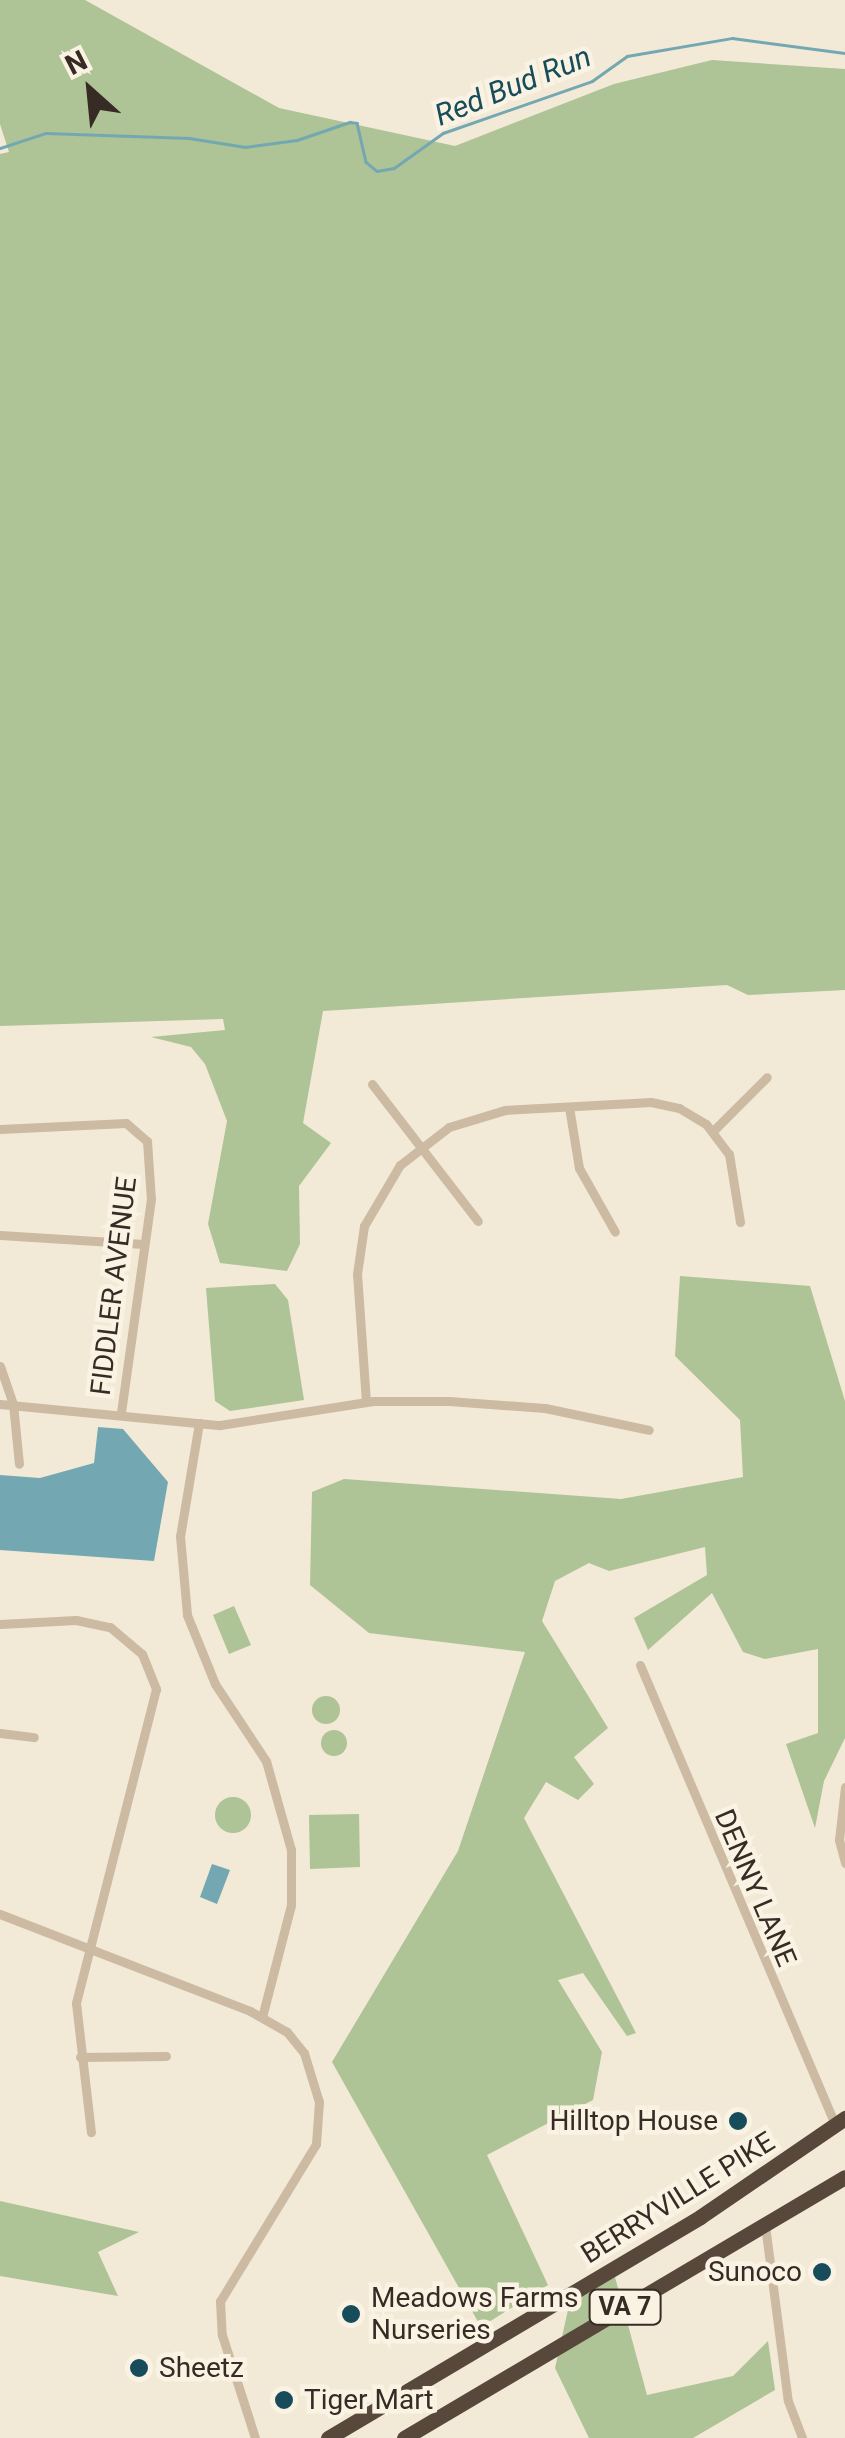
<!DOCTYPE html>
<style>
body{margin:0}
#map{position:relative;width:845px;height:2438px;overflow:hidden;background:#f3e9d7;font-family:Roboto,sans-serif}
div>[style]{position:absolute}
.green>*{inset:0;background:#aec396}
.round{border-radius:50%}
.water>*{inset:0;background:#73a8b2}
.stream>*{height:2.5px;margin:-1.25px;padding:0 1.25px;transform-origin:1.25px;border-radius:1.25px;background:#73a8b2}
.street>*{height:9px;margin:-4.5px;padding:0 4.5px;transform-origin:4.5px;border-radius:4.5px;background:#ccbaa2}
.highway>*{height:15px;margin:-7.5px;padding:0 7.5px;transform-origin:7.5px;border-radius:7.5px;background:#57483b}
.dots>*{width:28px;height:28px;translate:-50% -50%;box-sizing:border-box;border:5px solid #faf3e3;border-radius:50%}
span{translate:-50% -50%;white-space:nowrap;text-align:center;line-height:1.15;-webkit-text-stroke:9px #faf3e3;paint-order:stroke}
.shield-label span{padding:2px 8px;background:#faf3e3;border:2px solid;border-radius:8px;-webkit-text-stroke-width:0}
.shield-label{font-size:25px;color:#362c25;font-weight:700}
.street-label{font-size:28px;color:#362c25}
.poi-label{font-size:28px;color:#362c25}
.right{translate:-100% -50%;text-align:right}
.left{translate:0 -50%;text-align:left}
.water-label{font-size:30px;color:#174d5a;font-style:italic}
.north{position:absolute;left:40px;top:40px;width:100px;height:100px;-webkit-text-stroke:8px #faf3e3;paint-order:stroke;rotate:333deg;font-size:28px;font-weight:700;line-height:40px;text-align:center;color:#362c25}
.north::after{content:'';display:block;margin:auto;width:35px;height:45px;background:#362c25;clip-path:polygon(50% 0,100% 100%,50% 72%,0 100%)}
</style>
<div id="map">
<div class="green">
<div style="clip-path:polygon(0 0,85px 0,279px 108px,455px 146px,614px 84px,712px 60px,845px 69px,845px 990px,748px 995px,727px 985px,323px 1011px,303px 1123px,331px 1143px,299px 1186px,300px 1244px,287px 1271px,220px 1263px,208px 1224px,227px 1121px,205px 1064px,191px 1047px,151px 1037px,225px 1030px,223px 1019px,0 1026px,0 154px,9px 152px,0 124px)"></div>
<div style="clip-path:polygon(680px 1276px,810px 1286px,845px 1401px,845px 1738px,824px 1781px,815px 1828px,786px 1744px,818px 1733px,818px 1649px,765px 1659px,743px 1652px,712px 1593px,648px 1650px,634px 1618px,707px 1575px,705px 1547px,609px 1571px,589px 1563px,555px 1581px,542px 1621px,608px 1728px,574px 1757px,594px 1784px,578px 1800px,546px 1782px,524px 1818px,636px 2033px,627px 2036px,583px 1973px,558px 1980px,602px 2052px,593px 2100px,487px 2155px,548px 2285px,481px 2327px,332px 2062px,458px 1851px,525px 1652px,369px 1633px,310px 1585px,312px 1492px,344px 1479px,621px 1499px,743px 1477px,740px 1420px,675px 1356px)"></div>
<div style="clip-path:polygon(275px 1284px,288px 1300px,304px 1400px,230px 1411px,215px 1401px,206px 1288px)"></div>
<div style="clip-path:polygon(234px 1606px,251px 1645px,229px 1654px,213px 1615px)"></div>
<div class="round" style="left:312px;top:1696px;width:28px;height:28px"></div>
<div class="round" style="left:321px;top:1730px;width:26px;height:26px"></div>
<div class="round" style="left:215px;top:1797px;width:36px;height:36px"></div>
<div style="clip-path:polygon(359px 1814px,360px 1867px,310px 1869px,309px 1815px)"></div>
<div style="clip-path:polygon(0 2201px,139px 2232px,98px 2252px,118px 2296px,0 2276px)"></div>
<div style="clip-path:polygon(615px 2277px,647px 2395px,733px 2376px,768px 2341px,775px 2390px,693px 2438px,589px 2438px,555px 2368px,570px 2301px)"></div>
</div>
<div class="water">
<div style="clip-path:polygon(98px 1427px,123px 1429px,168px 1482px,154px 1561px,0 1550px,0 1475px,40px 1478px,94px 1463px)"></div>
<div style="clip-path:polygon(212px 1864px,230px 1870px,217px 1904px,200px 1897px)"></div>
</div>
<div class="stream">
<div style="left:0;top:148px;width:48px;rotate:-18.1deg"></div>
<div style="left:46px;top:133px;width:143px;rotate:2deg"></div>
<div style="left:189px;top:138px;width:57px;rotate:9.1deg"></div>
<div style="left:245px;top:147px;width:52px;rotate:-7.7deg"></div>
<div style="left:297px;top:140px;width:56px;rotate:-18.8deg"></div>
<div style="left:350px;top:122px;width:7px;rotate:8deg"></div>
<div style="left:357px;top:123px;width:40px;rotate:77deg"></div>
<div style="left:366px;top:162px;width:14px;rotate:39deg"></div>
<div style="left:377px;top:171px;width:17px;rotate:-10deg"></div>
<div style="left:394px;top:168px;width:60px;rotate:-35.5deg"></div>
<div style="left:443px;top:133px;width:158px;rotate:-19.2deg"></div>
<div style="left:592px;top:81px;width:43px;rotate:-35.5deg"></div>
<div style="left:627px;top:56px;width:107px;rotate:-9.7deg"></div>
<div style="left:732px;top:38px;width:114px;rotate:7.6deg"></div>
</div>
<div class="street">
<div style="left:372px;top:1084px;width:173px;rotate:52.3deg"></div>
<div style="left:569px;top:1107px;width:62px;rotate:80.7deg"></div>
<div style="left:579px;top:1168px;width:73px;rotate:60.6deg"></div>
<div style="left:0;top:1129px;width:126px;rotate:-2.7deg"></div>
<div style="left:126px;top:1123px;width:28px;rotate:41deg"></div>
<div style="left:147px;top:1141px;width:58px;rotate:86.1deg"></div>
<div style="left:151px;top:1199px;width:215px;rotate:98deg"></div>
<div style="left:713px;top:1131px;width:76px;rotate:-45deg"></div>
<div style="left:0;top:1235px;width:144px;rotate:3.6deg"></div>
<div style="left:0;top:1366px;width:40px;rotate:71.1deg"></div>
<div style="left:13px;top:1404px;width:60px;rotate:84.3deg"></div>
<div style="left:366px;top:1402px;width:128px;rotate:-94deg"></div>
<div style="left:357px;top:1274px;width:49px;rotate:-81.7deg"></div>
<div style="left:364px;top:1226px;width:71px;rotate:-59.5deg"></div>
<div style="left:400px;top:1165px;width:62px;rotate:-37.8deg"></div>
<div style="left:449px;top:1127px;width:59px;rotate:-16.9deg"></div>
<div style="left:505px;top:1110px;width:146px;rotate:-3.1deg"></div>
<div style="left:651px;top:1102px;width:29px;rotate:12deg"></div>
<div style="left:679px;top:1108px;width:31px;rotate:31deg"></div>
<div style="left:706px;top:1124px;width:38px;rotate:53deg"></div>
<div style="left:729px;top:1154px;width:69px;rotate:80.8deg"></div>
<div style="left:0;top:1404px;width:221px;rotate:5.5deg"></div>
<div style="left:220px;top:1425px;width:155px;rotate:-8.9deg"></div>
<div style="left:373px;top:1401px;width:76px"></div>
<div style="left:449px;top:1401px;width:96px;rotate:4.2deg"></div>
<div style="left:545px;top:1408px;width:106px;rotate:11.9deg"></div>
<div style="left:199px;top:1423px;width:115px;rotate:99.5deg"></div>
<div style="left:180px;top:1536px;width:79px;rotate:84.9deg"></div>
<div style="left:187px;top:1615px;width:74px;rotate:67.9deg"></div>
<div style="left:215px;top:1684px;width:92px;rotate:56.5deg"></div>
<div style="left:266px;top:1761px;width:92px;rotate:74.3deg"></div>
<div style="left:291px;top:1850px;width:55px;rotate:90deg"></div>
<div style="left:291px;top:1905px;width:116px;rotate:104.5deg"></div>
<div style="left:0;top:1624px;width:76px;rotate:-3deg"></div>
<div style="left:76px;top:1620px;width:35px;rotate:12deg"></div>
<div style="left:110px;top:1627px;width:42px;rotate:40.2deg"></div>
<div style="left:142px;top:1654px;width:38px;rotate:68deg"></div>
<div style="left:156px;top:1689px;width:324px;rotate:104.3deg"></div>
<div style="left:76px;top:2003px;width:130px;rotate:83.4deg"></div>
<div style="left:640px;top:1665px;width:500px;rotate:67deg"></div>
<div style="left:0;top:1733px;width:34px;rotate:7deg"></div>
<div style="left:845px;top:1787px;width:53px;rotate:96.5deg"></div>
<div style="left:839px;top:1840px;width:24px;rotate:75deg"></div>
<div style="left:0;top:1914px;width:268px;rotate:21.2deg"></div>
<div style="left:250px;top:2011px;width:43px;rotate:29.6deg"></div>
<div style="left:287px;top:2032px;width:27px;rotate:51deg"></div>
<div style="left:304px;top:2053px;width:51px;rotate:73deg"></div>
<div style="left:319px;top:2102px;width:42px;rotate:94.1deg"></div>
<div style="left:316px;top:2144px;width:184px;rotate:121.4deg"></div>
<div style="left:220px;top:2301px;width:34px;rotate:87deg"></div>
<div style="left:222px;top:2335px;width:108px;rotate:72.2deg"></div>
<div style="left:80px;top:2057px;width:86px;rotate:-0.7deg"></div>
<div style="left:765px;top:2225px;width:177px;rotate:82.6deg"></div>
<div style="left:788px;top:2401px;width:40px;rotate:69deg"></div>
</div>
<div class="highway">
<div style="left:328px;top:2438px;width:433px;rotate:-30.7deg"></div>
<div style="left:700px;top:2217px;width:176px;rotate:-34.3deg"></div>
<div style="left:404px;top:2438px;width:512px;rotate:-30.62deg"></div>
</div>
<div class="dots">
<div style="left:738px;top:2121px;background:#174d5a"></div>
<div style="left:822px;top:2272px;background:#174d5a"></div>
<div style="left:351px;top:2314px;background:#174d5a"></div>
<div style="left:139px;top:2368px;background:#174d5a"></div>
<div style="left:284px;top:2400px;background:#174d5a"></div>
</div>
<div class="shield-label">
<span style="left:625px;top:2307px">VA 7</span>
</div>
<div class="street-label">
<span style="left:114px;top:1286px;rotate:-83deg">FIDDLER AVENUE</span>
<span style="left:755px;top:1888px;rotate:67deg">DENNY LANE</span>
<span style="left:678px;top:2198px;rotate:-32deg">BERRYVILLE PIKE</span>
</div>
<div class="poi-label">
<span class="right" style="left:718px;top:2121px">Hilltop House</span>
<span class="right" style="left:802px;top:2272px">Sunoco</span>
<span class="left" style="left:371px;top:2314px">Meadows Farms<br>Nurseries</span>
<span class="left" style="left:159px;top:2368px">Sheetz</span>
<span class="left" style="left:304px;top:2400px">Tiger Mart</span>
</div>
<div class="water-label">
<span style="left:513px;top:86px;rotate:-22deg">Red Bud Run</span>
</div>
<div class="north">N</div>
</div>
